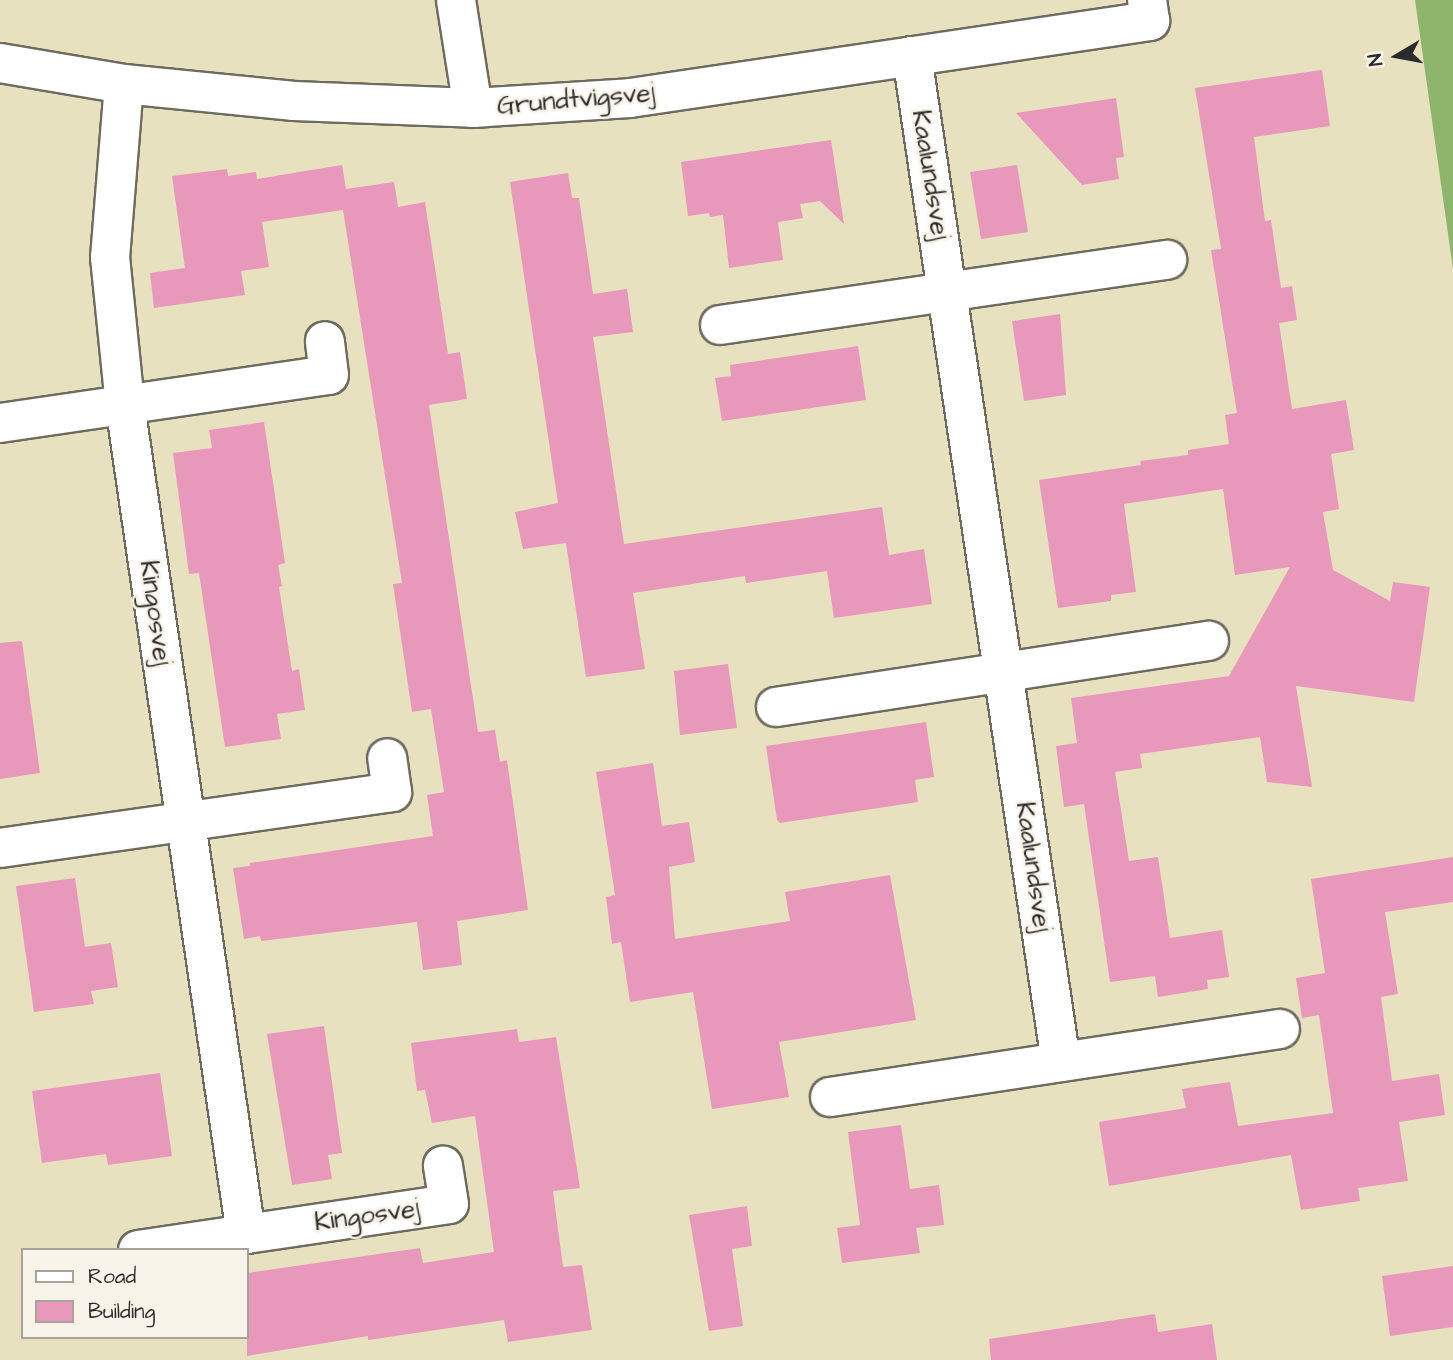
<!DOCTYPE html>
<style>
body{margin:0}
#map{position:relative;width:1453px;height:1360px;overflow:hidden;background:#e8e1bf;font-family:"Architects Daughter",sans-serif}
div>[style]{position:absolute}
.forest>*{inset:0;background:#8db66c}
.building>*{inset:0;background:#e898bb}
.roads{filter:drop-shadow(2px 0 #6d6b5f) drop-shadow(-2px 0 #6d6b5f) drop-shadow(0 2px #6d6b5f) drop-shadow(0 -2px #6d6b5f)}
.street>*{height:38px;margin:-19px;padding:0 19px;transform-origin:19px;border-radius:19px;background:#fff}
span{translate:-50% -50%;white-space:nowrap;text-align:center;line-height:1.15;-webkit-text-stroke:5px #f7f3e8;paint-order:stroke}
.street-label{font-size:26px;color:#2b2b2b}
.legend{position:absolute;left:21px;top:1248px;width:228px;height:91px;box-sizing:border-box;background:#f7f3e8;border:2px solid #a5a39c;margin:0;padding:9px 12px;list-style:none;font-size:21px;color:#2b2b2b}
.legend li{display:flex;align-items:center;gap:14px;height:35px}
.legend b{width:35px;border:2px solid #a5a39c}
.north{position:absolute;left:1362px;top:21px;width:70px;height:70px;-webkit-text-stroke:5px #f7f3e8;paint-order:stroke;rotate:260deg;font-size:19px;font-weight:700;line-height:28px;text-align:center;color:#2b2b2b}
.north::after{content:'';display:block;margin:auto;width:24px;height:32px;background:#2b2b2b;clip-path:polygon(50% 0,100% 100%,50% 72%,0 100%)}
</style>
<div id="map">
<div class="forest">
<div style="clip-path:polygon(1415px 0,1453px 0,1453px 269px)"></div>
</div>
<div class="building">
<div style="clip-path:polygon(1322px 70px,1330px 126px,1254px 137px,1265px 221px,1271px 220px,1281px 288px,1292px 286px,1297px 320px,1279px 323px,1292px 409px,1346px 400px,1354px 450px,1331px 454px,1339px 509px,1323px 512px,1333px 570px,1390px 601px,1393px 582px,1430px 587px,1414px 702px,1296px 686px,1312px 787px,1267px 782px,1260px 737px,1140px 754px,1142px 768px,1115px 772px,1129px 861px,1158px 857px,1170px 938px,1222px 930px,1229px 977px,1207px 980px,1208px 989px,1158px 997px,1155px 976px,1110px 982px,1084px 804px,1064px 807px,1056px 746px,1077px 743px,1071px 698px,1229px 676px,1290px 567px,1235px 575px,1223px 489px,1124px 504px,1136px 592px,1111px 595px,1111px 601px,1058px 608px,1039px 480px,1141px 465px,1140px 461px,1188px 455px,1188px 450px,1229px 444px,1225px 415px,1237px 413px,1211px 250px,1221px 249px,1195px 88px)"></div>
<div style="clip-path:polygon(1116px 98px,1124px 157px,1116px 158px,1119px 179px,1082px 185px,1016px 113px)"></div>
<div style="clip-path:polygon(831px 140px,844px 224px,820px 201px,800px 204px,803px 218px,778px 222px,783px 260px,729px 268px,723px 215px,710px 217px,709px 213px,688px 216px,681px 162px)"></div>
<div style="clip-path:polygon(342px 165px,346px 189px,394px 182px,398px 207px,425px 202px,448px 354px,460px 352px,467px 399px,429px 405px,478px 732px,495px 730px,500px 762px,507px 760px,528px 910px,457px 921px,462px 965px,423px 970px,417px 922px,261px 941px,260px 936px,244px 939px,233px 868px,250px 866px,250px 863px,433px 836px,427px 795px,444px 792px,431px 709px,412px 712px,393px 584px,402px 583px,343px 210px,262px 222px,269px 267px,241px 271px,245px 295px,154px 308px,150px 273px,185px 268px,172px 176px,227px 169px,228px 176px,256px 172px,257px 179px)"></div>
<div style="clip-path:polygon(1017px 165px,1028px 232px,981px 239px,970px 172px)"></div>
<div style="clip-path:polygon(568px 173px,572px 198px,579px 198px,593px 294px,627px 289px,633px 332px,593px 337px,624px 544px,882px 507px,889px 555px,924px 549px,932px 604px,834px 618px,827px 571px,746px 583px,745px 576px,633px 593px,645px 669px,586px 677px,566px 543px,523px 549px,515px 512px,558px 503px,510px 182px)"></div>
<div style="clip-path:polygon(1060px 314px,1066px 395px,1024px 401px,1012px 321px)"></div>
<div style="clip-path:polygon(858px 346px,866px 400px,722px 421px,715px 378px,731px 376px,730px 365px)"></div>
<div style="clip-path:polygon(264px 422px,285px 563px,278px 565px,282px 586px,279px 587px,292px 671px,299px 669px,305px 710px,277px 714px,281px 739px,225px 747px,199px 573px,189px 574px,173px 453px,212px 448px,209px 430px)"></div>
<div style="clip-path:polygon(22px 641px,40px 773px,0 779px,0 643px)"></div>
<div style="clip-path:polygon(728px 664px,737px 728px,680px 735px,674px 671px)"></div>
<div style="clip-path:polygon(926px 722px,934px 777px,915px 780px,918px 802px,780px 823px,777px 820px,766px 746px)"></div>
<div style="clip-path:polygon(653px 763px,662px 826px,689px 822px,695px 862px,669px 867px,675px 939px,790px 921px,785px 892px,890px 875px,916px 1020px,779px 1042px,789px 1097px,712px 1109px,693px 992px,630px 1002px,621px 942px,612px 944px,606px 897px,615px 895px,596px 772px)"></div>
<div style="clip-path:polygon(1453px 857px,1453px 902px,1385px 912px,1398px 994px,1381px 997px,1392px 1081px,1439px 1074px,1445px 1115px,1399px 1122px,1408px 1181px,1358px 1188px,1360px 1201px,1301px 1210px,1291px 1155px,1109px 1186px,1099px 1122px,1186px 1108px,1182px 1089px,1230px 1082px,1238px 1126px,1333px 1113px,1319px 1015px,1302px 1018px,1296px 978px,1325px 973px,1311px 879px)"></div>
<div style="clip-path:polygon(75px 878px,85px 947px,111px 943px,118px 987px,91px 991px,94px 1004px,34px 1012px,16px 886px)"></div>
<div style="clip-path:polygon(324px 1026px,342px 1153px,328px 1155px,332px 1179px,292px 1185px,267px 1034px)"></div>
<div style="clip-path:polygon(517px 1029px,519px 1042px,556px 1037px,580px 1188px,553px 1191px,563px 1267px,582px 1265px,592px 1330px,508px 1342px,504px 1320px,368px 1340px,368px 1336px,247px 1356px,247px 1273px,420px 1248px,423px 1263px,494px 1252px,475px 1116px,432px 1123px,425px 1090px,417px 1091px,411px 1043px)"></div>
<div style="clip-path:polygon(160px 1073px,172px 1156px,108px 1165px,106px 1154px,42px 1163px,32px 1091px)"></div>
<div style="clip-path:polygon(901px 1125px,910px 1189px,939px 1185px,944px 1225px,916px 1228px,920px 1253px,842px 1263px,837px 1228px,860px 1225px,848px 1132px)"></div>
<div style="clip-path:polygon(747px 1206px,752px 1246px,732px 1249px,743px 1326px,709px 1331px,689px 1215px)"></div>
<div style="clip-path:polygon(1453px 1266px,1453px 1327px,1390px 1336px,1382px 1276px)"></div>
<div style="clip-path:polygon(1155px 1314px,1158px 1332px,1212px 1324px,1217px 1360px,991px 1360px,989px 1339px)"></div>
</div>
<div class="roads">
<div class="street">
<div style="left:456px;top:0;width:109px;rotate:81.1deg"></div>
<div style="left:912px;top:56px;width:1017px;rotate:81.58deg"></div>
<div style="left:0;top:63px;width:126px;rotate:9.6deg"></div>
<div style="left:124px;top:84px;width:171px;rotate:5.7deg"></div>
<div style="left:294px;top:101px;width:179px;rotate:2.2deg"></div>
<div style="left:473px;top:108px;width:157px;rotate:-3.6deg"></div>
<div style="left:630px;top:98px;width:526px;rotate:-8.42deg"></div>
<div style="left:1150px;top:21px;width:21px;rotate:-98deg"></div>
<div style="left:124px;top:84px;width:174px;rotate:94.6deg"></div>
<div style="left:110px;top:257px;width:149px;rotate:84.2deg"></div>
<div style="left:125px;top:405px;width:838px;rotate:81.7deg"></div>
<div style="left:720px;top:325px;width:452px;rotate:-8.3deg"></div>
<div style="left:0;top:423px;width:332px;rotate:-8.3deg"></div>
<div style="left:329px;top:375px;width:34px;rotate:-97deg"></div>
<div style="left:776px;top:707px;width:438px;rotate:-8.7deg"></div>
<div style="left:0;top:848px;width:396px;rotate:-8.1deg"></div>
<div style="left:392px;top:792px;width:34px;rotate:-98deg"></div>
<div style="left:830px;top:1097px;width:455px;rotate:-8.6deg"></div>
<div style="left:138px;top:1250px;width:314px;rotate:-8.4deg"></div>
<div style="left:449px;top:1204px;width:39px;rotate:-99deg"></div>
</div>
</div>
<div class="street-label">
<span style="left:576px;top:100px;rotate:-5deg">Grundtvigsvej</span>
<span style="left:930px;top:175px;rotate:81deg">Kaalundsvej</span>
<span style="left:155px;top:613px;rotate:82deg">Kingosvej</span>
<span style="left:1033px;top:867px;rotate:82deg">Kaalundsvej</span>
<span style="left:367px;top:1216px;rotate:-8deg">Kingosvej</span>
</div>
<ul class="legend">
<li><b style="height:9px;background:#fff"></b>Road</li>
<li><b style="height:19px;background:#e898bb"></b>Building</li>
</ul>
<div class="north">N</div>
</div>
